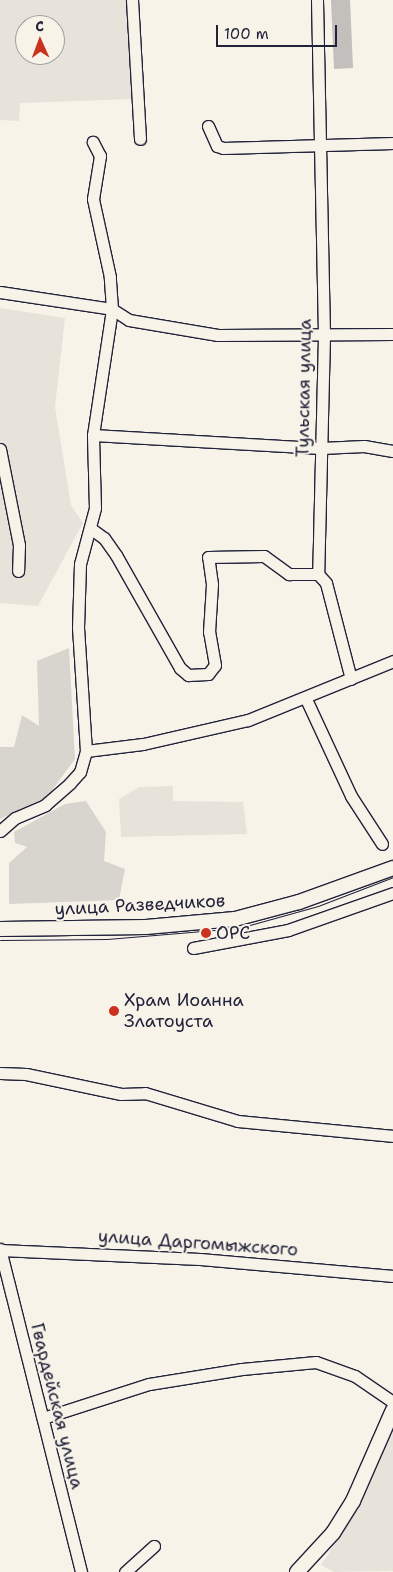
<!DOCTYPE html>
<meta charset="utf-8">
<style>
body{margin:0}
#map{position:relative;width:393px;height:1572px;overflow:hidden;background:#f7f3e8;font-family:"Shantell Sans",sans-serif}
div>[style]{position:absolute}
.built>*{inset:0;background:#e7e3db}
.green>*{inset:0;background:#d8d5cf}
.building>*{inset:0;background:#c2bfbd}
.roads{filter:drop-shadow(1px 0 #22223b) drop-shadow(-1px 0 #22223b) drop-shadow(0 1px #22223b) drop-shadow(0 -1px #22223b)}
.minor>*{height:11px;margin:-5.5px;padding:0 5.5px;transform-origin:5.5px;border-radius:5.5px;background:#f7f3e8}
.major>*{height:14px;margin:-7px;padding:0 7px;transform-origin:7px;border-radius:7px;background:#f7f3e8}
.tram>*{height:1px;margin:-0.5px;padding:0 0.5px;transform-origin:0.5px;border-radius:0.5px;background:#22223b}
.dots>*{width:14px;height:14px;translate:-50% -50%;box-sizing:border-box;border:2px solid #f7f3e8;border-radius:50%}
span{translate:-50% -50%;white-space:nowrap;text-align:center;line-height:1.15;-webkit-text-stroke:4px #f7f3e8;paint-order:stroke}
.street-label{font-size:18px;color:#22223b}
.poi-label{font-size:18px;color:#22223b}
.left{translate:0 -50%;text-align:left}
.north{position:absolute;left:15px;top:15px;width:50px;height:50px;box-sizing:border-box;background:#f7f3e8;border:1px solid #a29fa3;border-radius:50%;rotate:358deg;font-size:14px;font-weight:700;line-height:20px;text-align:center;color:#22223b}
.north::after{content:'';display:block;margin:auto;width:18px;height:22px;background:#c8321e;clip-path:polygon(50% 0,100% 100%,50% 72%,0 100%)}
.scale{position:absolute;left:216px;top:25px;width:121px;height:22px;box-sizing:border-box;border:2px solid #22223b;border-top:0;padding-left:6px;font-size:15px;line-height:18px;white-space:nowrap;color:#22223b;-webkit-text-stroke:4px #f7f3e8;paint-order:stroke}
</style>
<div id="map">
<div class="built">
<div style="clip-path:polygon(evenodd,0 0,133px 0,134px 99px,20px 103px,19px 121px,0 120px,0 0,25px 25px,55px 25px,55px 55px,25px 55px,25px 25px)"></div>
<div style="clip-path:polygon(0 308px,65px 318px,55px 407px,71px 505px,83px 523px,38px 606px,0 603px)"></div>
<div style="clip-path:polygon(173px 786px,173px 801px,243px 802px,247px 834px,121px 837px,119px 799px,139px 787px)"></div>
<div style="clip-path:polygon(393px 1427px,393px 1571px,334px 1572px,321px 1565px,343px 1531px)"></div>
</div>
<div class="green">
<div style="clip-path:polygon(69px 648px,75px 759px,47px 797px,0 819px,0 747px,14px 747px,22px 715px,39px 726px,37px 661px)"></div>
<div style="clip-path:polygon(86px 801px,106px 832px,104px 861px,125px 869px,119px 900px,9px 904px,9px 863px,27px 847px,15px 843px,14px 832px,65px 804px)"></div>
</div>
<div class="building">
<div style="clip-path:polygon(331px 0,350px 0,353px 68px,334px 69px)"></div>
</div>
<div class="roads">
<div class="minor">
<div style="left:132px;top:0;width:139px;rotate:86.7deg"></div>
<div style="left:317px;top:0;width:336px;rotate:88.8deg"></div>
<div style="left:324px;top:336px;width:238px;rotate:91.4deg"></div>
<div style="left:318px;top:574px;width:12px;rotate:48deg"></div>
<div style="left:326px;top:583px;width:99px;rotate:75.4deg"></div>
<div style="left:208px;top:126px;width:22px;rotate:66deg"></div>
<div style="left:217px;top:146px;width:6px;rotate:18deg"></div>
<div style="left:223px;top:148px;width:170px;rotate:-1.7deg"></div>
<div style="left:0;top:292px;width:113px;rotate:8.6deg"></div>
<div style="left:112px;top:309px;width:20px;rotate:33deg"></div>
<div style="left:129px;top:320px;width:90px;rotate:9.6deg"></div>
<div style="left:218px;top:335px;width:175px;rotate:-0.3deg"></div>
<div style="left:93px;top:435px;width:228px;rotate:3.3deg"></div>
<div style="left:321px;top:448px;width:43px;rotate:-2.7deg"></div>
<div style="left:364px;top:446px;width:29px;rotate:10deg"></div>
<div style="left:0;top:449px;width:98px;rotate:78.8deg"></div>
<div style="left:19px;top:545px;width:26px;rotate:92deg"></div>
<div style="left:90px;top:528px;width:17px;rotate:36deg"></div>
<div style="left:104px;top:538px;width:21px;rotate:55deg"></div>
<div style="left:116px;top:555px;width:130px;rotate:60.5deg"></div>
<div style="left:180px;top:668px;width:11px;rotate:41deg"></div>
<div style="left:188px;top:675px;width:20px;rotate:-3deg"></div>
<div style="left:208px;top:674px;width:11px;rotate:-52deg"></div>
<div style="left:215px;top:665px;width:34px;rotate:-100deg"></div>
<div style="left:209px;top:632px;width:48px;rotate:-86.4deg"></div>
<div style="left:212px;top:584px;width:27px;rotate:-98deg"></div>
<div style="left:208px;top:557px;width:56px;rotate:-1deg"></div>
<div style="left:264px;top:556px;width:31px;rotate:36deg"></div>
<div style="left:289px;top:574px;width:29px"></div>
<div style="left:306px;top:699px;width:107px;rotate:65.1deg"></div>
<div style="left:351px;top:796px;width:57px;rotate:57.1deg"></div>
<div style="left:86px;top:751px;width:57px;rotate:-7deg"></div>
<div style="left:143px;top:744px;width:108px;rotate:-12.9deg"></div>
<div style="left:248px;top:720px;width:157px;rotate:-22.1deg"></div>
<div style="left:0;top:831px;width:20px;rotate:-41deg"></div>
<div style="left:15px;top:818px;width:33px;rotate:-23deg"></div>
<div style="left:45px;top:805px;width:33px;rotate:-41deg"></div>
<div style="left:70px;top:783px;width:15px;rotate:-48deg"></div>
<div style="left:80px;top:772px;width:22px;rotate:-74deg"></div>
<div style="left:86px;top:751px;width:123px;rotate:-93.7deg"></div>
<div style="left:78px;top:628px;width:64px;rotate:-88.2deg"></div>
<div style="left:80px;top:564px;width:58px;rotate:-75deg"></div>
<div style="left:95px;top:508px;width:73px;rotate:-91.6deg"></div>
<div style="left:93px;top:435px;width:127px;rotate:-81.4deg"></div>
<div style="left:112px;top:309px;width:32px;rotate:-94deg"></div>
<div style="left:110px;top:277px;width:80px;rotate:-102.3deg"></div>
<div style="left:93px;top:199px;width:44px;rotate:-80.8deg"></div>
<div style="left:100px;top:156px;width:16px;rotate:-117deg"></div>
<div style="left:193px;top:948px;width:97px;rotate:-10.7deg"></div>
<div style="left:288px;top:930px;width:111px;rotate:-19.4deg"></div>
<div style="left:0;top:1073px;width:26px;rotate:2deg"></div>
<div style="left:26px;top:1074px;width:97px;rotate:11.9deg"></div>
<div style="left:121px;top:1094px;width:24px;rotate:-2deg"></div>
<div style="left:145px;top:1093px;width:97px;rotate:16.8deg"></div>
<div style="left:238px;top:1121px;width:156px;rotate:5.5deg"></div>
<div style="left:0;top:1249px;width:333px;rotate:75.9deg"></div>
<div style="left:0;top:1250px;width:200px;rotate:2.6deg"></div>
<div style="left:200px;top:1259px;width:194px;rotate:5deg"></div>
<div style="left:43px;top:1418px;width:111px;rotate:-17.8deg"></div>
<div style="left:149px;top:1384px;width:94px;rotate:-9.2deg"></div>
<div style="left:242px;top:1369px;width:74px;rotate:-5.4deg"></div>
<div style="left:316px;top:1362px;width:41px;rotate:19.7deg"></div>
<div style="left:355px;top:1376px;width:46px;rotate:34.4deg"></div>
<div style="left:125px;top:1572px;width:39px;rotate:-42deg"></div>
</div>
<div class="major">
<div style="left:0;top:929px;width:146px;rotate:-0.8deg"></div>
<div style="left:146px;top:927px;width:89px;rotate:-5.1deg"></div>
<div style="left:235px;top:919px;width:66px;rotate:-14.9deg"></div>
<div style="left:299px;top:902px;width:100px;rotate:-19.9deg"></div>
<div style="left:297px;top:1572px;width:53px;rotate:-47.3deg"></div>
<div style="left:333px;top:1533px;width:38px;rotate:-58deg"></div>
<div style="left:353px;top:1501px;width:99px;rotate:-66.3deg"></div>
</div>
</div>
<div class="tram">
<div style="left:0;top:940px;width:107px;rotate:-0.5deg"></div>
<div style="left:107px;top:939px;width:132px;rotate:-4.8deg"></div>
<div style="left:239px;top:928px;width:82px;rotate:-15.6deg"></div>
<div style="left:318px;top:906px;width:80px;rotate:-21.1deg"></div>
</div>
<div class="dots">
<div style="left:206px;top:933px;background:#c8321e"></div>
<div style="left:114px;top:1011px;background:#c8321e"></div>
</div>
<div class="street-label">
<span style="left:304px;top:388px;rotate:-89deg">Тульская улица</span>
<span style="left:140px;top:905px;rotate:-3deg">улица Разведчиков</span>
<span style="left:198px;top:1243px;rotate:4deg">улица Даргомыжского</span>
<span style="left:57px;top:1406px;rotate:76deg">Гвардейская улица</span>
</div>
<div class="poi-label">
<span class="left" style="left:216px;top:933px">ОРС</span>
<span class="left" style="left:124px;top:1011px">Храм Иоанна<br>Златоуста</span>
</div>
<div class="north">С</div>
<div class="scale">100 m</div>
</div>
